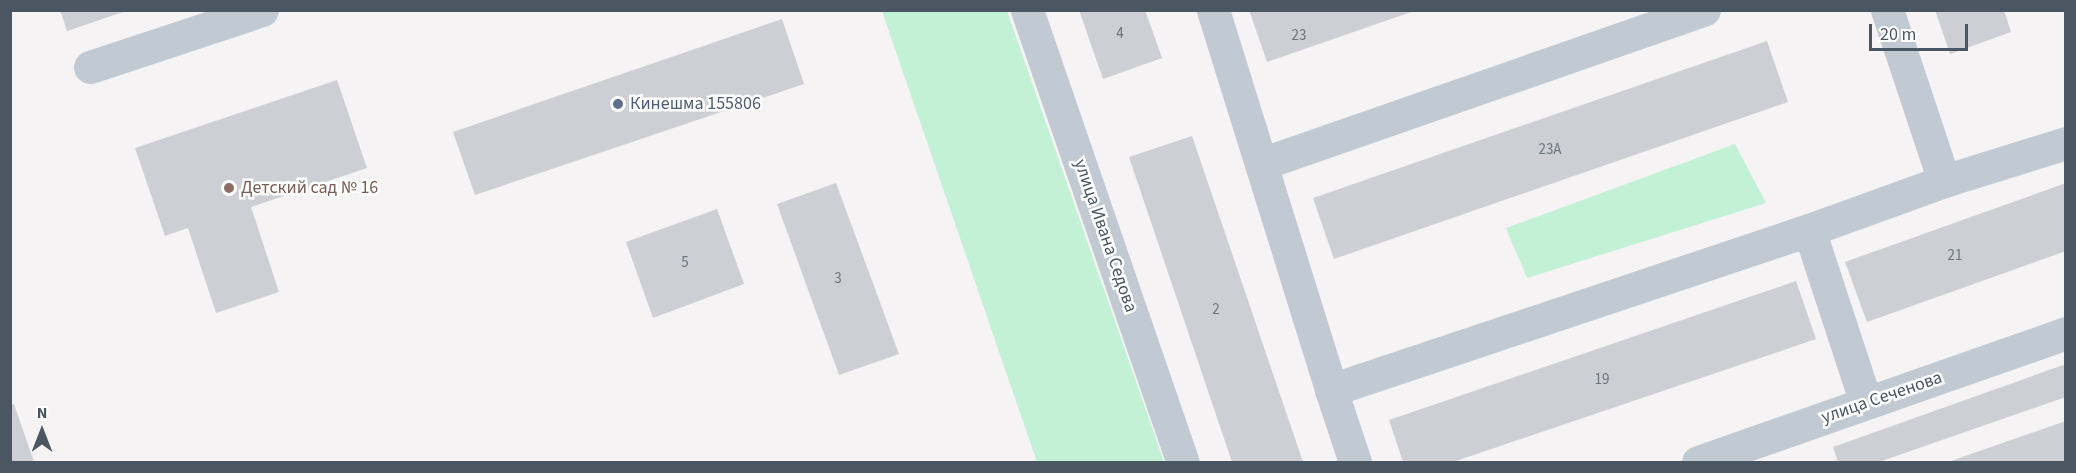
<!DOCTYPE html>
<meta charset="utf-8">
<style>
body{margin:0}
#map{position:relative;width:2076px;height:473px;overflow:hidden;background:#f5f3f3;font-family:"Source Sans 3",sans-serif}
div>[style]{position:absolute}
.green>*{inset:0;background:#c3f1d5}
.building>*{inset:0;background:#cdcfd5}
.minor>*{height:33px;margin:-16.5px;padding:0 16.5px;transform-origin:16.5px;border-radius:16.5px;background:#c1cad2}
.dots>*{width:16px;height:16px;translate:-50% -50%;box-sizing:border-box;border:3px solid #fff;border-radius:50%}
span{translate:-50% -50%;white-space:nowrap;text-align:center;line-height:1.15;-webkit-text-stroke:5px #fff;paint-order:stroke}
.number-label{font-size:15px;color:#6b747e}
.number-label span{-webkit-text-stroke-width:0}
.service-label{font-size:18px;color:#4e5e75}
.left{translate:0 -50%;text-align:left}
.education-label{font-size:18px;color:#785e54}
.street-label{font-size:18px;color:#4a5661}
.frame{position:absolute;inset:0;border:12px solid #4a5661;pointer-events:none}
.north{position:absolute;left:12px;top:401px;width:60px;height:60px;-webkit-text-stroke:4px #fff;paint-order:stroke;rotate:0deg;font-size:16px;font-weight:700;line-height:24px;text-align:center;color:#4a5661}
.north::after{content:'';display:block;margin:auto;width:21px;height:27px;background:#4a5661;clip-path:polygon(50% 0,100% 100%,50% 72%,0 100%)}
.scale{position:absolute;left:1869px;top:24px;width:99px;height:27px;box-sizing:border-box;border:3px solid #4a5661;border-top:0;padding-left:8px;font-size:18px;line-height:21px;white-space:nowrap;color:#4a5661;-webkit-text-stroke:4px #fff;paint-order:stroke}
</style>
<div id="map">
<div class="green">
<div style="clip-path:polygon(882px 11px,1007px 11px,1164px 462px,1037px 462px)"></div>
<div style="clip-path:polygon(1735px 144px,1766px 203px,1527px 278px,1506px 228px)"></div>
</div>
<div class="building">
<div style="clip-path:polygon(60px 10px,126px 10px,126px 11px,67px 31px)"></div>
<div style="clip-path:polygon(1079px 10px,1145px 10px,1162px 58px,1103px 79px)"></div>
<div style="clip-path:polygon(1249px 10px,1414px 10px,1414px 11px,1267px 62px)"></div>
<div style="clip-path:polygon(1935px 10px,2004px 10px,2011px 32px,1950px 54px)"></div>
<div style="clip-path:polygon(782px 19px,804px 84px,475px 195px,453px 132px)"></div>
<div style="clip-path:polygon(1767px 41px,1788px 102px,1334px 259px,1313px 198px)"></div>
<div style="clip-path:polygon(337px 80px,367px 168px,251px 207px,279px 292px,216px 313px,188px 228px,165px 236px,135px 148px)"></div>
<div style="clip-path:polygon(1192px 136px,1303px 462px,1232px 462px,1129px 157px)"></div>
<div style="clip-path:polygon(836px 183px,899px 354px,839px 375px,777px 204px)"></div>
<div style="clip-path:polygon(2066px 183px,2066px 251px,1867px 322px,1845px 262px)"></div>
<div style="clip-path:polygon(717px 209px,744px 284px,653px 318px,626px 242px)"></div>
<div style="clip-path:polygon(1796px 281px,1816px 339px,1453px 462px,1403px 462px,1389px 420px)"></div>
<div style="clip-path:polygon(2066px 364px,2066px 397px,1879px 462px,1838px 462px,1833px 447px)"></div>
<div style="clip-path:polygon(14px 404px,34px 462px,10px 462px,10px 406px)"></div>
<div style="clip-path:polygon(2066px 421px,2066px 462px,1948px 462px)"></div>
</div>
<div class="minor">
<div style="left:1027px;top:10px;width:478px;rotate:71deg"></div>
<div style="left:1213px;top:10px;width:398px;rotate:72.7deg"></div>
<div style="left:90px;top:67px;width:181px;rotate:-18.3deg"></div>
<div style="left:1261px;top:164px;width:469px;rotate:-19.2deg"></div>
<div style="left:1944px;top:181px;width:128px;rotate:-17.3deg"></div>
<div style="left:1866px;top:403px;width:182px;rotate:-108.2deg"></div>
<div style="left:1809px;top:230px;width:144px;rotate:-19.9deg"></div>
<div style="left:1944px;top:181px;width:180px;rotate:-108.4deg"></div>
<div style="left:1355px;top:462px;width:76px;rotate:-108.4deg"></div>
<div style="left:1331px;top:390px;width:504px;rotate:-18.51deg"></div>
<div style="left:1698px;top:462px;width:390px;rotate:-19.3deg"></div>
</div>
<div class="dots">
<div style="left:618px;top:104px;background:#5c6f8a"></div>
<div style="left:229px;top:188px;background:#8d6e63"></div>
</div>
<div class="number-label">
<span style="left:1120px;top:34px">4</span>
<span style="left:1299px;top:36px">23</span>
<span style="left:1550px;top:150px">23А</span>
<span style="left:1955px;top:256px">21</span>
<span style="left:685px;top:263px">5</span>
<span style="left:838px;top:279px">3</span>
<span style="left:1216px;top:310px">2</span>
<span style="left:1602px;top:380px">19</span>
</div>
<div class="service-label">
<span class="left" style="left:630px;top:104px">Кинешма 155806</span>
</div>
<div class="education-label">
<span class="left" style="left:241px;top:188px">Детский сад № 16</span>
</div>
<div class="street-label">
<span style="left:1105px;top:236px;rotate:71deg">улица Ивана Седова</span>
<span style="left:1882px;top:398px;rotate:-19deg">улица Сеченова</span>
</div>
<div class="frame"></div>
<div class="north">N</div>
<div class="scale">20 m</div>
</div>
